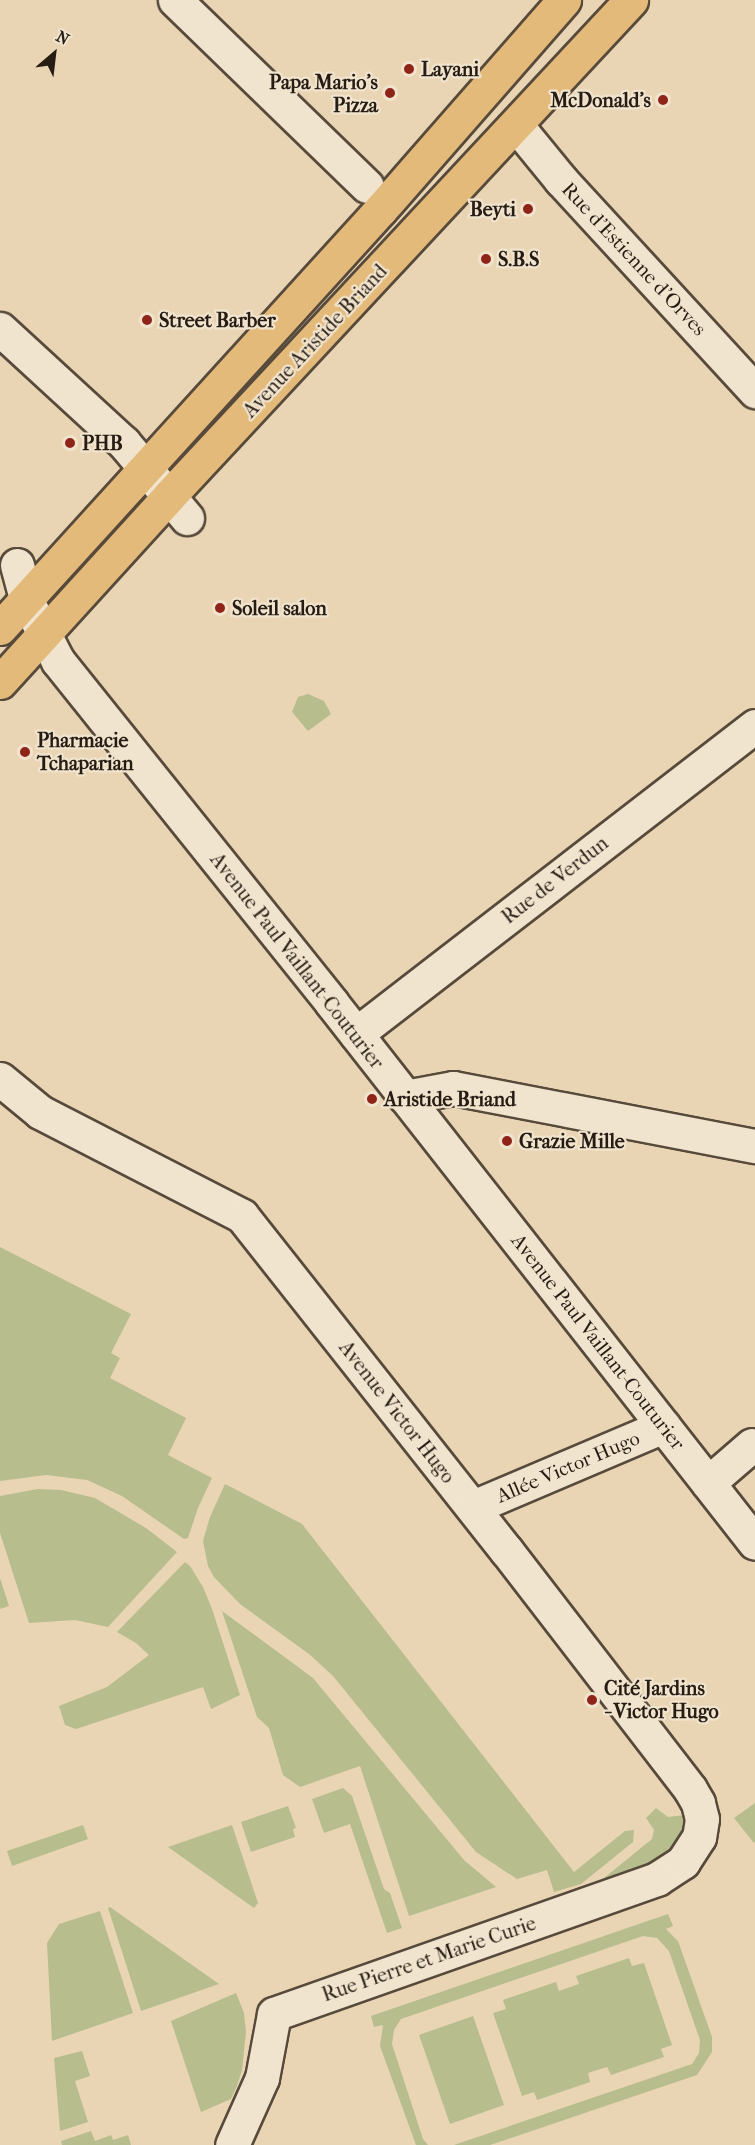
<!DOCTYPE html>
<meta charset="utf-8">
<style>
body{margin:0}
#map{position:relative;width:755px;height:2145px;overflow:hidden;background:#e9d5b4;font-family:"IM FELL French Canon",serif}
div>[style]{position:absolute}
.green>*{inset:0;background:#b7bd8c}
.roads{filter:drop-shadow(2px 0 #574a3b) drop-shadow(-2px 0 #574a3b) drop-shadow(0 2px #574a3b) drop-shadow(0 -2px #574a3b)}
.street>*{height:33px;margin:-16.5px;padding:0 16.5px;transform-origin:16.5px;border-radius:16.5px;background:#f1e4ce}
.primary>*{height:33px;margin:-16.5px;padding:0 16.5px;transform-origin:16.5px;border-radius:16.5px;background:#e4ba7a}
.dots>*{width:16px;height:16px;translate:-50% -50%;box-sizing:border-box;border:3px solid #f1e4ce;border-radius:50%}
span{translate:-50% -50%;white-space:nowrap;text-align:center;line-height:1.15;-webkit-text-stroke:4.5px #f1e4ce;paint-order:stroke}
.poi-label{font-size:20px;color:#261c13;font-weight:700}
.left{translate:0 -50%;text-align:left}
.right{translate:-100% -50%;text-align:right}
.street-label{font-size:20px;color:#261c13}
.north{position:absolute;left:24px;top:24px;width:60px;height:60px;-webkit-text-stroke:4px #f1e4ce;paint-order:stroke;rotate:28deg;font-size:16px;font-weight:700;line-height:24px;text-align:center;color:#261c13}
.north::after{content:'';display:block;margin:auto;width:21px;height:27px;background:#261c13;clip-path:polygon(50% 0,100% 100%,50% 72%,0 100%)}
</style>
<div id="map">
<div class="green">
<div style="clip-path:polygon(308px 694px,324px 701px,331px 714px,308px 731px,292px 712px,298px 697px)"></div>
<div style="clip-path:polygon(0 1247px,131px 1314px,111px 1353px,120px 1358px,110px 1378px,186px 1418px,168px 1455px,212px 1478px,198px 1508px,188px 1538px,184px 1539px,122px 1496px,87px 1480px,46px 1475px,0 1481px)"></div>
<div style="clip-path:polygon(225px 1484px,302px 1524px,574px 1872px,625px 1831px,634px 1830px,633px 1842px,581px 1884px,554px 1892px,547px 1870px,517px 1879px,476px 1852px,333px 1676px,309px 1654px,240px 1604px,214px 1577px,208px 1566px,203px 1541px,210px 1517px)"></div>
<div style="clip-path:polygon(38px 1489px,61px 1490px,95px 1498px,146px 1528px,177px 1552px,108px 1627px,75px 1620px,29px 1623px,0 1533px,0 1496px)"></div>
<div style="clip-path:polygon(185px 1562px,190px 1566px,203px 1587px,212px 1609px,240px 1695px,211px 1709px,203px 1687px,76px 1729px,65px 1725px,59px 1706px,107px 1687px,149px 1655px,136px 1643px,117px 1632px)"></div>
<div style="clip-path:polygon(0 1578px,9px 1606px,0 1609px)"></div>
<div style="clip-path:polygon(222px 1611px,313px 1678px,464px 1860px,496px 1887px,409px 1916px,360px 1766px,300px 1787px,283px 1775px,269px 1728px,257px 1717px)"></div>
<div style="clip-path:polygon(343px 1788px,352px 1796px,384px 1889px,390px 1893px,402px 1928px,387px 1933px,350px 1824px,324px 1833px,312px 1799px)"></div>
<div style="clip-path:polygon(755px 1803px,755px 1842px,754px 1843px,734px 1818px)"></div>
<div style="clip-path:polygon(288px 1806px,296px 1828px,293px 1829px,295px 1837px,251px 1852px,241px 1822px)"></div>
<div style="clip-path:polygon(656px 1808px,668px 1817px,685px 1815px,684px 1829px,674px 1845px,648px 1868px,588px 1891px,652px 1839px,654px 1830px,646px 1818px)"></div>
<div style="clip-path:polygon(83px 1825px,88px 1839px,12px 1866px,7px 1851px)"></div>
<div style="clip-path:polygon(232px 1825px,258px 1903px,254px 1908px,168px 1847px)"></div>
<div style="clip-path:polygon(110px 1907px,219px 1984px,141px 2011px,108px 1908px)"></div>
<div style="clip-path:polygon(100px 1911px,133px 2013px,52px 2041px,47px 1943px,59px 1924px)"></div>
<div style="clip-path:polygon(668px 1914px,673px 1926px,666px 1929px,678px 1941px,712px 2037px,712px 2052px,697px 2075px,490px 2145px,454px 2145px,692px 2064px,699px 2053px,700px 2040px,669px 1951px,657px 1938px,643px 1936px,401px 2019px,394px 2030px,392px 2044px,423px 2139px,428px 2145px,416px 2145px,380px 2046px,383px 2025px,374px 2027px,371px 2016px)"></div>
<div style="clip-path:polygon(629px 1958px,632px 1966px,644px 1963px,672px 2045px,661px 2049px,664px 2057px,611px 2075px,607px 2067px,588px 2073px,590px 2082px,537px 2100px,534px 2092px,522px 2096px,493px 2013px,506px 2009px,503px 2000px,556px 1982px,559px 1991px,579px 1984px,576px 1976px)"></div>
<div style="clip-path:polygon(236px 1993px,244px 2013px,246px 2032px,242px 2070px,237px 2086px,231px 2099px,201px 2112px,171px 2021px)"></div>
<div style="clip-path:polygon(473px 2016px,504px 2105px,450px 2124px,419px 2035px)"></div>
<div style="clip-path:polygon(82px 2051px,90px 2076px,75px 2081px,88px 2122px,60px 2131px,54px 2058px)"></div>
<div style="clip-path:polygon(91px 2131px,95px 2141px,111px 2135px,113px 2140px,128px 2135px,131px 2145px,62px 2145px,61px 2141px)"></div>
</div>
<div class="roads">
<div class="street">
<div style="left:175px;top:0;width:267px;rotate:44.1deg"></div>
<div style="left:516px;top:125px;width:71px;rotate:50.7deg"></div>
<div style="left:561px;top:180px;width:287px;rotate:47.4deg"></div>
<div style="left:0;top:329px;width:168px;rotate:42.6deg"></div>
<div style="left:124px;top:443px;width:98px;rotate:50deg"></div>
<div style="left:17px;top:565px;width:35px;rotate:75deg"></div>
<div style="left:26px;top:599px;width:70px;rotate:62.7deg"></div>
<div style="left:58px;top:661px;width:437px;rotate:51.3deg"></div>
<div style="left:331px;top:1002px;width:687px;rotate:51.91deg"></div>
<div style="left:356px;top:1034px;width:504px;rotate:-37.67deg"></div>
<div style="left:0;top:1079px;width:52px;rotate:39.5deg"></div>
<div style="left:40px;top:1112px;width:227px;rotate:27.2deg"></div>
<div style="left:242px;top:1216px;width:426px;rotate:51.7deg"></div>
<div style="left:506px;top:1550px;width:302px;rotate:52.4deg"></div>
<div style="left:690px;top:1789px;width:16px;rotate:60deg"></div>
<div style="left:698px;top:1803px;width:16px;rotate:76deg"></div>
<div style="left:702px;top:1819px;width:18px;rotate:99deg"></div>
<div style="left:699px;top:1837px;width:30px;rotate:123deg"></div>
<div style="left:683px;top:1862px;width:31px;rotate:147deg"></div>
<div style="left:657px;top:1879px;width:406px;rotate:160.6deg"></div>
<div style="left:274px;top:2014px;width:65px;rotate:100.6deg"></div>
<div style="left:262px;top:2078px;width:73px;rotate:114.1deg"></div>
<div style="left:405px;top:1097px;width:49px;rotate:-10.6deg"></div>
<div style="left:453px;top:1088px;width:308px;rotate:10.9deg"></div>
<div style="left:708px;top:1483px;width:58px;rotate:-40.8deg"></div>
<div style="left:473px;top:1507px;width:207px;rotate:-23deg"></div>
</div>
<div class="primary">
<div style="left:0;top:628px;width:566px;rotate:-47.72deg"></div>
<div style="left:381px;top:209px;width:278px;rotate:-48.8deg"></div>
<div style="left:0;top:682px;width:251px;rotate:-47.7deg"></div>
<div style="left:169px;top:496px;width:678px;rotate:-47.03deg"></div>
</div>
</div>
<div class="dots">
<div style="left:409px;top:69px;background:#8f2418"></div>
<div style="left:390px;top:93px;background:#8f2418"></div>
<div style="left:663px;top:100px;background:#8f2418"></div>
<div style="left:528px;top:209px;background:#8f2418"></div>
<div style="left:486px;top:259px;background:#8f2418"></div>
<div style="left:147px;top:320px;background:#8f2418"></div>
<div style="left:70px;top:443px;background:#8f2418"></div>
<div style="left:220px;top:608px;background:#8f2418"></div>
<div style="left:25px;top:752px;background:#8f2418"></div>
<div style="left:372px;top:1099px;background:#8f2418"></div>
<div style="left:507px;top:1141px;background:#8f2418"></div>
<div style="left:592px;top:1700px;background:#8f2418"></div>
</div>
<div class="poi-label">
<span class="left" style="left:421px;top:69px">Layani</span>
<span class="right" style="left:378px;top:94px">Papa Mario's<br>Pizza</span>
<span class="right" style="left:651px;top:100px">McDonald's</span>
<span class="right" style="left:516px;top:209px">Beyti</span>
<span class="left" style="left:498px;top:259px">S.B.S</span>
<span class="left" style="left:159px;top:320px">Street Barber</span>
<span class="left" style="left:82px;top:443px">PHB</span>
<span class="left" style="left:232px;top:608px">Soleil salon</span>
<span class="left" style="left:37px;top:752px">Pharmacie<br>Tchaparian</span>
<span class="left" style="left:384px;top:1099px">Aristide Briand</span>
<span class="left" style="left:519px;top:1141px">Grazie Mille</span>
<span class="left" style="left:604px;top:1700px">Cité Jardins<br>- Victor Hugo</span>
</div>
<div class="street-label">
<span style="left:634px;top:259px;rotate:47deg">Rue d'Estienne d'Orves</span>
<span style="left:315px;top:341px;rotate:-47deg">Avenue Aristide Briand</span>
<span style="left:555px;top:880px;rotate:-38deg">Rue de Verdun</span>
<span style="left:297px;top:961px;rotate:52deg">Avenue Paul Vaillant-Couturier</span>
<span style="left:598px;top:1342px;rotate:52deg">Avenue Paul Vaillant-Couturier</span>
<span style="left:397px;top:1412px;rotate:52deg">Avenue Victor Hugo</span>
<span style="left:568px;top:1467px;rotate:-23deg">Allée Victor Hugo</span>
<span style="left:429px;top:1959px;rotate:-19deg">Rue Pierre et Marie Curie</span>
</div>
<div class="north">N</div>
</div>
